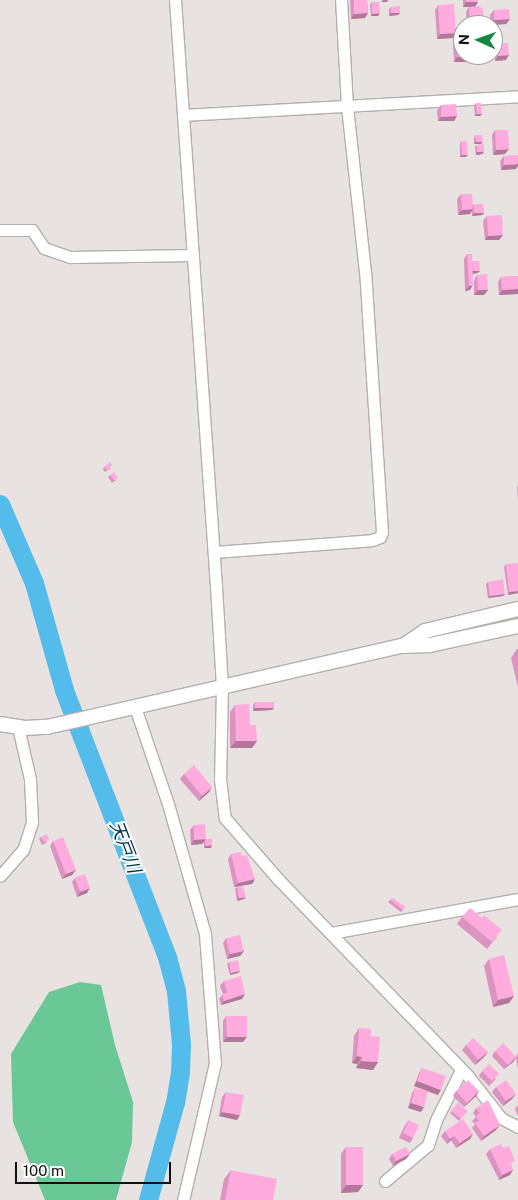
<!DOCTYPE html>
<meta charset="utf-8">
<style>
body{margin:0}
#map{position:relative;width:518px;height:1200px;overflow:hidden;background:#e8e3e1;font-family:"Public Sans","Noto Sans JP",sans-serif}
div>[style]{position:absolute}
.forest>*{inset:0;background:#69c896}
.river>*{height:19px;margin:-9.5px;padding:0 9.5px;transform-origin:9.5px;border-radius:9.5px;background:#53bcea}
.roads{filter:drop-shadow(1px 0 #b4afad) drop-shadow(-1px 0 #b4afad) drop-shadow(0 1px #b4afad) drop-shadow(0 -1px #b4afad)}
.minor>*{height:11px;margin:-5.5px;padding:0 5.5px;transform-origin:5.5px;border-radius:5.5px;background:#fff}
.major>*{height:14px;margin:-7px;padding:0 7px;transform-origin:7px;border-radius:7px;background:#fff}
.wall>*{inset:0;background:#db93bf}
.shaded-wall>*{inset:0;background:#b2789b}
.building>*{inset:0;background:#ffabde}
span{translate:-50% -50%;white-space:nowrap;text-align:center;line-height:1.15;-webkit-text-stroke:4px #fff;paint-order:stroke}
.water-label{font-size:18px;color:#013245;font-style:italic}
.north{position:absolute;left:453px;top:15px;width:50px;height:50px;box-sizing:border-box;background:#fff;border:1px solid #a1a09f;border-radius:50%;rotate:272deg;font-size:14px;font-weight:700;line-height:20px;text-align:center;color:#131110}
.north::after{content:'';display:block;margin:auto;width:18px;height:22px;background:#138741;clip-path:polygon(50% 0,100% 100%,50% 72%,0 100%)}
.scale{position:absolute;left:15px;top:1162px;width:156px;height:22px;box-sizing:border-box;border:2px solid #131110;border-top:0;padding-left:6px;font-size:15px;line-height:18px;white-space:nowrap;color:#131110;-webkit-text-stroke:4px #fff;paint-order:stroke}
</style>
<div id="map">
<div class="forest">
<div style="clip-path:polygon(80px 982px,101px 985px,115px 1045px,133px 1102px,132px 1142px,116px 1200px,45px 1200px,13px 1122px,11px 1054px,49px 992px)"></div>
</div>
<div class="river">
<div style="left:0;top:504px;width:86px;rotate:66.7deg"></div>
<div style="left:34px;top:583px;width:111px;rotate:74.3deg"></div>
<div style="left:64px;top:690px;width:286px;rotate:68.9deg"></div>
<div style="left:167px;top:957px;width:35px;rotate:75deg"></div>
<div style="left:176px;top:991px;width:53px;rotate:84.6deg"></div>
<div style="left:181px;top:1044px;width:28px;rotate:92deg"></div>
<div style="left:180px;top:1072px;width:30px;rotate:99deg"></div>
<div style="left:175px;top:1102px;width:102px;rotate:105.4deg"></div>
</div>
<div class="roads">
<div class="minor">
<div style="left:175px;top:0;width:587px;rotate:86deg"></div>
<div style="left:216px;top:586px;width:101px;rotate:86.6deg"></div>
<div style="left:222px;top:687px;width:92px;rotate:91.2deg"></div>
<div style="left:220px;top:779px;width:39px;rotate:83deg"></div>
<div style="left:225px;top:818px;width:81px;rotate:49deg"></div>
<div style="left:278px;top:879px;width:274px;rotate:46deg"></div>
<div style="left:468px;top:1076px;width:53px;rotate:51.8deg"></div>
<div style="left:501px;top:1118px;width:19px;rotate:28deg"></div>
<div style="left:183px;top:115px;width:336px;rotate:-3.2deg"></div>
<div style="left:0;top:230px;width:32px"></div>
<div style="left:32px;top:230px;width:22px;rotate:56deg"></div>
<div style="left:44px;top:248px;width:28px;rotate:19deg"></div>
<div style="left:70px;top:257px;width:123px;rotate:-0.9deg"></div>
<div style="left:214px;top:552px;width:158px;rotate:-4.3deg"></div>
<div style="left:372px;top:540px;width:9px;rotate:-21deg"></div>
<div style="left:380px;top:537px;width:5px;rotate:-68deg"></div>
<div style="left:382px;top:532px;width:261px;rotate:-93.7deg"></div>
<div style="left:365px;top:272px;width:167px;rotate:-96.2deg"></div>
<div style="left:347px;top:106px;width:106px;rotate:-93.2deg"></div>
<div style="left:135px;top:707px;width:102px;rotate:71.2deg"></div>
<div style="left:168px;top:804px;width:135px;rotate:74.1deg"></div>
<div style="left:205px;top:934px;width:129px;rotate:85.6deg"></div>
<div style="left:215px;top:1063px;width:141px;rotate:103.1deg"></div>
<div style="left:0;top:876px;width:35px;rotate:-49deg"></div>
<div style="left:23px;top:850px;width:29px;rotate:-72deg"></div>
<div style="left:32px;top:822px;width:43px;rotate:-92.7deg"></div>
<div style="left:30px;top:779px;width:53px;rotate:-103deg"></div>
<div style="left:331px;top:933px;width:190px;rotate:-10.3deg"></div>
<div style="left:385px;top:1181px;width:56px;rotate:-39.9deg"></div>
<div style="left:428px;top:1145px;width:28px;rotate:-72deg"></div>
<div style="left:437px;top:1118px;width:54px;rotate:-63.4deg"></div>
</div>
<div class="major">
<div style="left:403px;top:646px;width:27px;rotate:-34deg"></div>
<div style="left:425px;top:631px;width:96px;rotate:-13.3deg"></div>
<div style="left:0;top:724px;width:25px;rotate:9deg"></div>
<div style="left:25px;top:728px;width:22px;rotate:-3deg"></div>
<div style="left:47px;top:727px;width:364px;rotate:-12.9deg"></div>
<div style="left:402px;top:646px;width:28px;rotate:-2deg"></div>
<div style="left:430px;top:645px;width:90px;rotate:-12.2deg"></div>
</div>
</div>
<div class="wall">
<div style="clip-path:polygon(350px 0,367px 0,368px 13px,365px 18px,351px 19px)"></div>
<div style="clip-path:polygon(463px 0,478px 0,478px 2px,475px 7px,463px 7px)"></div>
<div style="clip-path:polygon(372px 2px,378px 16px,371px 16px,370px 5px)"></div>
<div style="clip-path:polygon(438px 5px,453px 38px,437px 39px,435px 10px)"></div>
<div style="clip-path:polygon(391px 7px,400px 13px,398px 15px,389px 16px,389px 9px)"></div>
<div style="clip-path:polygon(469px 7px,484px 24px,483px 25px,467px 25px,466px 12px)"></div>
<div style="clip-path:polygon(494px 10px,510px 19px,506px 24px,491px 25px,490px 15px)"></div>
<div style="clip-path:polygon(456px 38px,468px 62px,454px 62px,453px 43px)"></div>
<div style="clip-path:polygon(498px 44px,506px 60px,495px 61px,494px 49px)"></div>
<div style="clip-path:polygon(476px 103px,482px 114px,480px 116px,475px 116px,474px 106px)"></div>
<div style="clip-path:polygon(441px 105px,457px 116px,454px 121px,438px 121px,437px 110px)"></div>
<div style="clip-path:polygon(495px 130px,505px 154px,493px 155px,492px 135px)"></div>
<div style="clip-path:polygon(475px 135px,481px 144px,474px 144px,474px 138px)"></div>
<div style="clip-path:polygon(461px 141px,466px 157px,460px 157px,460px 143px)"></div>
<div style="clip-path:polygon(477px 145px,484px 152px,482px 154px,476px 155px,475px 147px)"></div>
<div style="clip-path:polygon(504px 156px,516px 169px,501px 170px,500px 161px)"></div>
<div style="clip-path:polygon(461px 194px,473px 205px,474px 204px,484px 213px,482px 215px,472px 216px,472px 211px,470px 214px,458px 215px,457px 199px)"></div>
<div style="clip-path:polygon(487px 216px,503px 235px,499px 240px,485px 240px,483px 221px)"></div>
<div style="clip-path:polygon(467px 254px,472px 261px,478px 273px,473px 274px,470px 290px,465px 291px,464px 259px)"></div>
<div style="clip-path:polygon(477px 275px,488px 290px,484px 295px,474px 295px,474px 280px)"></div>
<div style="clip-path:polygon(518px 276px,518px 294px,499px 295px,498px 282px,501px 277px)"></div>
<div style="clip-path:polygon(104px 467px,111px 468px,105px 472px,103px 469px)"></div>
<div style="clip-path:polygon(110px 475px,116px 480px,112px 483px,108px 477px)"></div>
<div style="clip-path:polygon(518px 486px,518px 502px,517px 487px)"></div>
<div style="clip-path:polygon(506px 564px,518px 593px,508px 595px,504px 567px)"></div>
<div style="clip-path:polygon(488px 582px,505px 594px,503px 596px,488px 598px,486px 584px)"></div>
<div style="clip-path:polygon(517px 649px,518px 649px,518px 687px,511px 658px)"></div>
<div style="clip-path:polygon(255px 702px,274px 708px,272px 710px,253px 711px,253px 705px)"></div>
<div style="clip-path:polygon(235px 705px,250px 725px,257px 741px,252px 748px,230px 748px,230px 712px)"></div>
<div style="clip-path:polygon(184px 774px,209px 792px,199px 801px,180px 779px)"></div>
<div style="clip-path:polygon(194px 825px,206px 839px,211px 848px,204px 848px,204px 842px,202px 844px,191px 845px,190px 830px)"></div>
<div style="clip-path:polygon(41px 837px,47px 842px,42px 845px,39px 839px)"></div>
<div style="clip-path:polygon(53px 841px,76px 870px,72px 875px,62px 879px,50px 846px)"></div>
<div style="clip-path:polygon(231px 854px,242px 856px,255px 879px,252px 884px,234px 887px,228px 859px)"></div>
<div style="clip-path:polygon(75px 878px,87px 893px,77px 897px,72px 882px)"></div>
<div style="clip-path:polygon(237px 887px,244px 899px,237px 901px,235px 889px)"></div>
<div style="clip-path:polygon(392px 898px,405px 907px,401px 912px,388px 902px)"></div>
<div style="clip-path:polygon(462px 917px,497px 937px,487px 949px,457px 924px)"></div>
<div style="clip-path:polygon(226px 938px,244px 951px,240px 956px,227px 959px,223px 943px)"></div>
<div style="clip-path:polygon(489px 959px,514px 996px,509px 1003px,493px 1007px,484px 966px)"></div>
<div style="clip-path:polygon(229px 962px,240px 971px,238px 973px,230px 975px,227px 964px)"></div>
<div style="clip-path:polygon(224px 981px,245px 994px,242px 999px,221px 1005px,219px 999px,223px 994px,220px 986px)"></div>
<div style="clip-path:polygon(226px 1016px,243px 1042px,223px 1042px,223px 1021px)"></div>
<div style="clip-path:polygon(359px 1028px,371px 1036px,378px 1062px,373px 1070px,356px 1068px,357px 1064px,352px 1063px,354px 1036px)"></div>
<div style="clip-path:polygon(466px 1045px,488px 1052px,484px 1057px,475px 1065px,462px 1050px)"></div>
<div style="clip-path:polygon(495px 1051px,516px 1057px,518px 1053px,518px 1069px,516px 1058px,513px 1062px,504px 1069px,492px 1056px)"></div>
<div style="clip-path:polygon(422px 1068px,438px 1095px,414px 1086px,419px 1073px)"></div>
<div style="clip-path:polygon(482px 1071px,496px 1079px,489px 1086px,479px 1076px)"></div>
<div style="clip-path:polygon(496px 1087px,512px 1099px,503px 1106px,492px 1092px)"></div>
<div style="clip-path:polygon(415px 1088px,421px 1112px,408px 1108px,412px 1093px)"></div>
<div style="clip-path:polygon(456px 1091px,479px 1091px,476px 1096px,464px 1107px,453px 1096px)"></div>
<div style="clip-path:polygon(226px 1092px,237px 1120px,219px 1116px,222px 1097px)"></div>
<div style="clip-path:polygon(458px 1103px,467px 1111px,459px 1121px,450px 1113px)"></div>
<div style="clip-path:polygon(517px 1106px,518px 1106px,518px 1116px,515px 1109px)"></div>
<div style="clip-path:polygon(476px 1108px,496px 1130px,481px 1141px,472px 1128px,475px 1124px,472px 1121px,476px 1117px,473px 1113px)"></div>
<div style="clip-path:polygon(409px 1120px,413px 1138px,410px 1143px,399px 1138px,405px 1125px)"></div>
<div style="clip-path:polygon(445px 1131px,473px 1134px,470px 1139px,456px 1148px,451px 1140px,447px 1144px,441px 1136px)"></div>
<div style="clip-path:polygon(346px 1147px,363px 1185px,358px 1192px,341px 1193px,341px 1154px)"></div>
<div style="clip-path:polygon(490px 1149px,512px 1165px,511px 1166px,513px 1170px,510px 1175px,499px 1180px,486px 1154px)"></div>
<div style="clip-path:polygon(392px 1154px,410px 1154px,406px 1159px,393px 1166px,389px 1159px)"></div>
<div style="clip-path:polygon(231px 1170px,273px 1200px,220px 1200px,224px 1179px)"></div>
</div>
<div class="shaded-wall">
<div style="clip-path:polygon(383px 0,388px 0,387px 2px,381px 2px)"></div>
<div style="clip-path:polygon(466px 2px,478px 2px,475px 7px,463px 7px)"></div>
<div style="clip-path:polygon(368px 13px,365px 18px,351px 19px,354px 14px)"></div>
<div style="clip-path:polygon(380px 13px,378px 16px,371px 16px,372px 14px)"></div>
<div style="clip-path:polygon(391px 13px,400px 13px,398px 15px,389px 16px)"></div>
<div style="clip-path:polygon(510px 19px,506px 24px,491px 25px,494px 20px)"></div>
<div style="clip-path:polygon(470px 24px,484px 24px,483px 25px,470px 25px)"></div>
<div style="clip-path:polygon(456px 33px,453px 38px,437px 39px,440px 34px)"></div>
<div style="clip-path:polygon(509px 55px,506px 60px,495px 61px,498px 56px)"></div>
<div style="clip-path:polygon(457px 57px,471px 57px,468px 62px,454px 62px)"></div>
<div style="clip-path:polygon(477px 114px,482px 114px,480px 116px,475px 116px)"></div>
<div style="clip-path:polygon(457px 116px,454px 121px,438px 121px,441px 117px)"></div>
<div style="clip-path:polygon(476px 142px,483px 142px,481px 144px,474px 144px)"></div>
<div style="clip-path:polygon(509px 149px,505px 154px,493px 155px,496px 150px)"></div>
<div style="clip-path:polygon(477px 152px,484px 152px,482px 154px,476px 155px)"></div>
<div style="clip-path:polygon(462px 155px,468px 155px,466px 157px,460px 157px)"></div>
<div style="clip-path:polygon(518px 164px,518px 166px,516px 169px,501px 170px,504px 165px)"></div>
<div style="clip-path:polygon(473px 209px,470px 214px,458px 215px,462px 210px)"></div>
<div style="clip-path:polygon(474px 213px,484px 213px,482px 215px,472px 216px)"></div>
<div style="clip-path:polygon(503px 235px,499px 240px,485px 240px,488px 236px)"></div>
<div style="clip-path:polygon(472px 271px,480px 271px,478px 273px,470px 274px)"></div>
<div style="clip-path:polygon(473px 285px,470px 290px,465px 291px,469px 286px)"></div>
<div style="clip-path:polygon(518px 289px,518px 294px,499px 295px,502px 290px)"></div>
<div style="clip-path:polygon(478px 290px,488px 290px,484px 295px,474px 295px)"></div>
<div style="clip-path:polygon(518px 591px,518px 593px,508px 595px,509px 592px)"></div>
<div style="clip-path:polygon(505px 594px,503px 596px,488px 598px,490px 596px)"></div>
<div style="clip-path:polygon(255px 708px,274px 708px,272px 710px,253px 711px)"></div>
<div style="clip-path:polygon(236px 741px,257px 741px,252px 748px,230px 748px)"></div>
<div style="clip-path:polygon(212px 787px,209px 792px,199px 801px,202px 796px)"></div>
<div style="clip-path:polygon(206px 839px,202px 844px,191px 845px,194px 840px)"></div>
<div style="clip-path:polygon(212px 845px,211px 848px,204px 848px,206px 846px)"></div>
<div style="clip-path:polygon(76px 870px,72px 875px,62px 879px,66px 874px)"></div>
<div style="clip-path:polygon(255px 879px,252px 884px,234px 887px,238px 883px)"></div>
<div style="clip-path:polygon(90px 888px,87px 893px,77px 897px,80px 892px)"></div>
<div style="clip-path:polygon(246px 897px,244px 899px,237px 901px,239px 898px)"></div>
<div style="clip-path:polygon(244px 951px,240px 956px,227px 959px,230px 954px)"></div>
<div style="clip-path:polygon(240px 971px,238px 973px,230px 975px,231px 973px)"></div>
<div style="clip-path:polygon(245px 994px,242px 999px,221px 1005px,224px 1001px)"></div>
<div style="clip-path:polygon(514px 996px,509px 1003px,493px 1007px,498px 1000px)"></div>
<div style="clip-path:polygon(227px 1037px,247px 1037px,243px 1042px,223px 1042px)"></div>
<div style="clip-path:polygon(488px 1052px,484px 1057px,475px 1065px,478px 1060px)"></div>
<div style="clip-path:polygon(357px 1056px,362px 1057px,357px 1064px,352px 1063px)"></div>
<div style="clip-path:polygon(516px 1057px,513px 1062px,504px 1069px)"></div>
<div style="clip-path:polygon(361px 1061px,378px 1062px,373px 1070px,356px 1068px)"></div>
<div style="clip-path:polygon(417px 1081px,441px 1090px,438px 1095px,414px 1086px)"></div>
<div style="clip-path:polygon(479px 1091px,476px 1096px,464px 1107px,467px 1103px)"></div>
<div style="clip-path:polygon(516px 1094px,512px 1099px,503px 1106px,506px 1101px)"></div>
<div style="clip-path:polygon(411px 1103px,424px 1107px,421px 1112px,408px 1108px)"></div>
<div style="clip-path:polygon(222px 1112px,240px 1115px,237px 1120px,219px 1116px)"></div>
<div style="clip-path:polygon(500px 1125px,496px 1130px,481px 1141px,484px 1136px)"></div>
<div style="clip-path:polygon(473px 1134px,470px 1139px,456px 1148px,460px 1143px)"></div>
<div style="clip-path:polygon(455px 1136px,447px 1144px,450px 1139px)"></div>
<div style="clip-path:polygon(410px 1154px,406px 1159px,393px 1166px,396px 1161px)"></div>
<div style="clip-path:polygon(513px 1170px,510px 1175px,499px 1180px,502px 1175px)"></div>
<div style="clip-path:polygon(346px 1185px,363px 1185px,358px 1192px,341px 1193px)"></div>
</div>
<div class="building">
<div style="clip-path:polygon(354px 0,367px 0,368px 13px,354px 14px)"></div>
<div style="clip-path:polygon(466px 0,478px 0,478px 2px,466px 2px)"></div>
<div style="clip-path:polygon(372px 2px,379px 2px,380px 13px,372px 14px)"></div>
<div style="clip-path:polygon(454px 4px,456px 33px,440px 34px,438px 5px)"></div>
<div style="clip-path:polygon(400px 6px,400px 13px,391px 13px,391px 7px)"></div>
<div style="clip-path:polygon(479px 6px,483px 9px,484px 24px,470px 24px,469px 7px)"></div>
<div style="clip-path:polygon(509px 9px,510px 19px,494px 20px,494px 10px)"></div>
<div style="clip-path:polygon(463px 37px,463px 55px,471px 55px,471px 57px,457px 57px,456px 38px)"></div>
<div style="clip-path:polygon(508px 43px,509px 55px,498px 56px,498px 44px)"></div>
<div style="clip-path:polygon(476px 103px,481px 103px,482px 114px,477px 114px)"></div>
<div style="clip-path:polygon(456px 104px,457px 116px,441px 117px,441px 105px)"></div>
<div style="clip-path:polygon(495px 130px,508px 130px,509px 149px,496px 150px)"></div>
<div style="clip-path:polygon(475px 135px,482px 135px,483px 142px,476px 142px)"></div>
<div style="clip-path:polygon(461px 141px,467px 141px,468px 155px,462px 155px)"></div>
<div style="clip-path:polygon(484px 144px,484px 152px,477px 152px,477px 145px)"></div>
<div style="clip-path:polygon(518px 155px,518px 164px,504px 165px,504px 156px)"></div>
<div style="clip-path:polygon(461px 194px,472px 194px,473px 209px,462px 210px)"></div>
<div style="clip-path:polygon(474px 204px,483px 204px,484px 213px,474px 213px)"></div>
<div style="clip-path:polygon(502px 215px,503px 235px,488px 236px,487px 216px)"></div>
<div style="clip-path:polygon(467px 254px,472px 254px,473px 285px,469px 286px)"></div>
<div style="clip-path:polygon(472px 261px,479px 261px,480px 271px,473px 271px)"></div>
<div style="clip-path:polygon(487px 274px,488px 290px,478px 290px,477px 275px)"></div>
<div style="clip-path:polygon(518px 276px,518px 289px,502px 290px,501px 277px)"></div>
<div style="clip-path:polygon(110px 462px,112px 465px,107px 470px,104px 467px)"></div>
<div style="clip-path:polygon(114px 472px,118px 478px,114px 480px,110px 475px)"></div>
<div style="clip-path:polygon(518px 563px,518px 591px,509px 592px,506px 564px)"></div>
<div style="clip-path:polygon(503px 579px,505px 594px,490px 596px,488px 582px)"></div>
<div style="clip-path:polygon(255px 702px,274px 702px,274px 708px,255px 708px)"></div>
<div style="clip-path:polygon(249px 704px,250px 725px,256px 725px,257px 741px,236px 741px,235px 705px)"></div>
<div style="clip-path:polygon(194px 765px,212px 787px,202px 796px,184px 774px)"></div>
<div style="clip-path:polygon(205px 824px,206px 839px,194px 840px,194px 825px)"></div>
<div style="clip-path:polygon(47px 834px,49px 840px,44px 842px,41px 837px)"></div>
<div style="clip-path:polygon(63px 837px,76px 870px,66px 874px,53px 841px)"></div>
<div style="clip-path:polygon(205px 839px,212px 839px,212px 845px,206px 846px)"></div>
<div style="clip-path:polygon(241px 852px,242px 856px,247px 855px,255px 879px,238px 883px,231px 854px)"></div>
<div style="clip-path:polygon(85px 874px,90px 888px,80px 892px,75px 878px)"></div>
<div style="clip-path:polygon(243px 886px,246px 897px,239px 898px,237px 887px)"></div>
<div style="clip-path:polygon(392px 898px,405px 907px,403px 910px,390px 900px)"></div>
<div style="clip-path:polygon(470px 908px,482px 918px,484px 915px,502px 930px,492px 942px,462px 917px)"></div>
<div style="clip-path:polygon(240px 935px,244px 951px,230px 954px,226px 938px)"></div>
<div style="clip-path:polygon(504px 955px,514px 996px,498px 1000px,489px 959px)"></div>
<div style="clip-path:polygon(238px 960px,240px 971px,231px 973px,229px 962px)"></div>
<div style="clip-path:polygon(241px 976px,245px 994px,224px 1001px,222px 994px,227px 993px,224px 981px)"></div>
<div style="clip-path:polygon(226px 1016px,247px 1016px,247px 1037px,227px 1037px)"></div>
<div style="clip-path:polygon(359px 1028px,371px 1029px,371px 1036px,380px 1037px,378px 1062px,361px 1061px,362px 1057px,357px 1056px)"></div>
<div style="clip-path:polygon(473px 1038px,488px 1052px,478px 1060px,466px 1045px)"></div>
<div style="clip-path:polygon(503px 1043px,516px 1057px,508px 1065px,495px 1051px)"></div>
<div style="clip-path:polygon(489px 1064px,499px 1074px,492px 1081px,482px 1071px)"></div>
<div style="clip-path:polygon(422px 1068px,446px 1076px,441px 1090px,417px 1081px)"></div>
<div style="clip-path:polygon(468px 1080px,479px 1091px,467px 1103px,456px 1091px)"></div>
<div style="clip-path:polygon(506px 1080px,516px 1094px,506px 1101px,496px 1087px)"></div>
<div style="clip-path:polygon(415px 1088px,428px 1091px,424px 1107px,411px 1103px)"></div>
<div style="clip-path:polygon(226px 1092px,244px 1095px,240px 1115px,222px 1112px)"></div>
<div style="clip-path:polygon(488px 1100px,500px 1125px,484px 1136px,475px 1123px,479px 1121px,476px 1116px,480px 1113px,476px 1108px)"></div>
<div style="clip-path:polygon(458px 1103px,467px 1111px,461px 1119px,451px 1111px)"></div>
<div style="clip-path:polygon(463px 1119px,473px 1134px,460px 1143px,455px 1136px,450px 1139px,445px 1131px)"></div>
<div style="clip-path:polygon(409px 1120px,419px 1125px,413px 1138px,403px 1133px)"></div>
<div style="clip-path:polygon(501px 1144px,503px 1148px,509px 1146px,515px 1161px,510px 1163px,513px 1170px,502px 1175px,490px 1149px)"></div>
<div style="clip-path:polygon(346px 1147px,363px 1147px,363px 1185px,346px 1185px)"></div>
<div style="clip-path:polygon(406px 1147px,410px 1154px,396px 1161px,392px 1154px)"></div>
<div style="clip-path:polygon(231px 1170px,277px 1179px,273px 1200px,225px 1200px)"></div>
</div>
<div class="water-label">
<span style="left:125px;top:847px;rotate:69deg">天戸川</span>
</div>
<div class="north">N</div>
<div class="scale">100 m</div>
</div>
